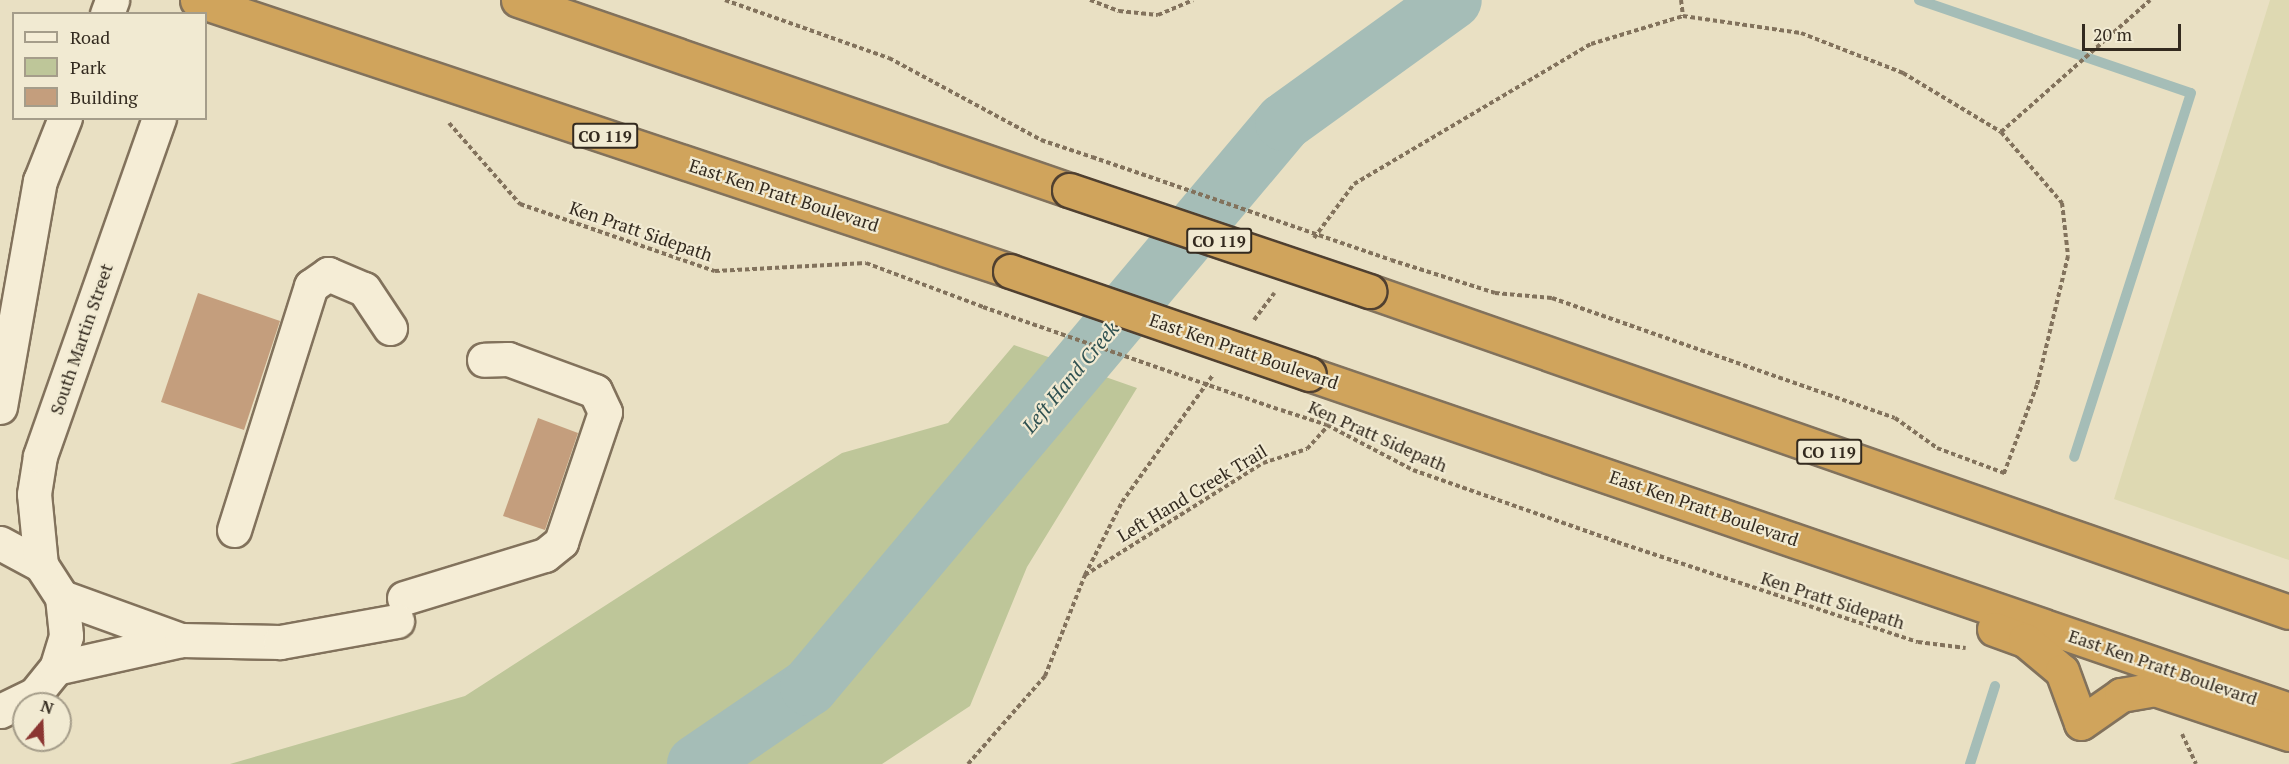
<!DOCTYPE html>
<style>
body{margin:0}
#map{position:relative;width:2289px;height:764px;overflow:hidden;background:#e9e0c3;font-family:"PT Serif",serif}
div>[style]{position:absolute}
.farmland>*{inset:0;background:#ded9b2}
.green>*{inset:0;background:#bec699}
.stream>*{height:10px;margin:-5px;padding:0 5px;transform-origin:5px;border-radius:5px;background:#a5bdb7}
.river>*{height:58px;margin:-29px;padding:0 29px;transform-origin:29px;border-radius:29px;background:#a5bdb7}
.building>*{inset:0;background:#c49e7d}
.path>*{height:4px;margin-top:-2px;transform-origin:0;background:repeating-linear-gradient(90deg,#82725c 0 4.5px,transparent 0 7.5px)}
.roads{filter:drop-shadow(2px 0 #82725c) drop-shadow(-2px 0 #82725c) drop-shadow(0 2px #82725c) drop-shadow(0 -2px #82725c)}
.minor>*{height:33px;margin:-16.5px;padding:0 16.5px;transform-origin:16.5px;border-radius:16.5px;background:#f5edd6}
.highway>*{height:33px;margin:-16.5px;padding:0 16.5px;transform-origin:16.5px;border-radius:16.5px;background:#d0a45c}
.path-bridge>*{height:4px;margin-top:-2px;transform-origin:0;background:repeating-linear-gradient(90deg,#82725c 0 4.5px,transparent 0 7.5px)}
.bridges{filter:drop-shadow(2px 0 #504030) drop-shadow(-2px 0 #504030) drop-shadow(0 2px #504030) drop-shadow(0 -2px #504030)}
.highway-bridge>*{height:33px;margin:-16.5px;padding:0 16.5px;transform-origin:16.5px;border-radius:16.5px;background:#d0a45c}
span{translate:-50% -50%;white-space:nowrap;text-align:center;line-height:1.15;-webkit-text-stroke:4.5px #f1ead2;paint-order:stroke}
.shield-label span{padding:2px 4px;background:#f1ead2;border:2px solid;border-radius:4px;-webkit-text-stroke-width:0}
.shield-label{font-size:16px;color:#332a1f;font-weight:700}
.street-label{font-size:18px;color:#332a1f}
.water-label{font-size:20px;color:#2f5151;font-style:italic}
.legend{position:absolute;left:12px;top:12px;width:195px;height:108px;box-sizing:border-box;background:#f1ead2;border:2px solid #a59d8a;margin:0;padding:8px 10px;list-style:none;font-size:18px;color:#332a1f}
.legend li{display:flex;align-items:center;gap:12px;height:30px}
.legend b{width:30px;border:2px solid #a59d8a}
.north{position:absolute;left:12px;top:692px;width:60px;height:60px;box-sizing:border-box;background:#f1ead2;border:2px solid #a59d8a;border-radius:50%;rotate:19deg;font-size:16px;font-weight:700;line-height:24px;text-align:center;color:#332a1f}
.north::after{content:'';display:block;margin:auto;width:21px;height:27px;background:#8b3632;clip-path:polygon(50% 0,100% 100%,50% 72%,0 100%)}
.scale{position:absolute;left:2082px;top:24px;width:99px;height:27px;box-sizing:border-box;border:3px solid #332a1f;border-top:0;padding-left:8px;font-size:18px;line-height:21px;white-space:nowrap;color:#332a1f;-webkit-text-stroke:4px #f1ead2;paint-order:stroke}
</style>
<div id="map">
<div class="farmland">
<div style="clip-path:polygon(2270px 0,2289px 0,2289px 560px,2114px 499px)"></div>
</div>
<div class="green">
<div style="clip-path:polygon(1014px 345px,1137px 388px,1027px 567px,970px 706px,882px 764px,230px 764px,465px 696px,842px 453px,948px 423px)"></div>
</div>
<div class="stream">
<div style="left:1919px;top:0;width:287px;rotate:18.9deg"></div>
<div style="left:2191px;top:93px;width:382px;rotate:107.8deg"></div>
<div style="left:1970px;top:764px;width:82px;rotate:-72.2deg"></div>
</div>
<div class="river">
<div style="left:696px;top:764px;width:137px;rotate:-34.3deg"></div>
<div style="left:809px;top:687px;width:738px;rotate:-49.95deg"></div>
<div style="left:1284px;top:122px;width:208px;rotate:-35.8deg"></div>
</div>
<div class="building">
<div style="clip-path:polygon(198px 293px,280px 321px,244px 430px,161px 402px)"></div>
<div style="clip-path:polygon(538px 418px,578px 433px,545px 530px,503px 516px)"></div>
</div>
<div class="path">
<div style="left:725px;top:0;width:174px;rotate:19.5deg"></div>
<div style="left:889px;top:58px;width:173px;rotate:28.3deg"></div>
<div style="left:1041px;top:140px;width:54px;rotate:18.4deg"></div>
<div style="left:1090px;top:0;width:31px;rotate:21deg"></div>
<div style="left:1119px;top:11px;width:39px;rotate:6deg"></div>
<div style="left:1158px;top:15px;width:38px;rotate:-23deg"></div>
<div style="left:1681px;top:0;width:16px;rotate:83deg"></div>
<div style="left:449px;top:123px;width:108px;rotate:48.8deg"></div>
<div style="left:520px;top:204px;width:206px;rotate:19deg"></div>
<div style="left:715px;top:271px;width:151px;rotate:-3deg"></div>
<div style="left:866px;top:263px;width:125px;rotate:20.6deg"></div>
<div style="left:2001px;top:132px;width:199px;rotate:-41.5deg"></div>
<div style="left:1314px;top:238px;width:67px;rotate:-53.5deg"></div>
<div style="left:1354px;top:184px;width:275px;rotate:-30.6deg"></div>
<div style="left:1591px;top:44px;width:96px;rotate:-16.9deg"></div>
<div style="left:1683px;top:16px;width:119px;rotate:8.2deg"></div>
<div style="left:1801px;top:33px;width:110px;rotate:21.4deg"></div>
<div style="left:1903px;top:73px;width:114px;rotate:31deg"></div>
<div style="left:2001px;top:132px;width:94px;rotate:49.3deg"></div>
<div style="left:2062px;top:203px;width:53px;rotate:83.5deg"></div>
<div style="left:2068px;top:256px;width:133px;rotate:103.5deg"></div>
<div style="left:2037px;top:385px;width:97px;rotate:110.5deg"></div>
<div style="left:1391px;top:260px;width:109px;rotate:17.6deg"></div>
<div style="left:1495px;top:293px;width:57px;rotate:5deg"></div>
<div style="left:1552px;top:298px;width:363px;rotate:19.3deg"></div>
<div style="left:1895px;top:418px;width:52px;rotate:35.5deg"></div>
<div style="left:1937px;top:448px;width:72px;rotate:20.5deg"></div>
<div style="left:1254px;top:320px;width:34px;rotate:-53deg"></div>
<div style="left:1281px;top:410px;width:48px;rotate:18.1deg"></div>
<div style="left:1327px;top:425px;width:97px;rotate:27.6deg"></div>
<div style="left:1413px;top:470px;width:216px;rotate:19.4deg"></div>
<div style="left:1617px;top:542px;width:317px;rotate:18.4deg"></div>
<div style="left:1918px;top:642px;width:48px;rotate:7.1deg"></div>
<div style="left:1085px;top:575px;width:210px;rotate:-32.2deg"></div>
<div style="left:1263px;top:463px;width:46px;rotate:-17.7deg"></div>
<div style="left:1307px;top:449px;width:42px;rotate:-47.9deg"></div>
<div style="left:2182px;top:734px;width:33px;rotate:65deg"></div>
<div style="left:968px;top:764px;width:117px;rotate:-48.8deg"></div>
<div style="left:1045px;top:676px;width:109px;rotate:-68.4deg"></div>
<div style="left:1085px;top:575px;width:82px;rotate:-63.1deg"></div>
<div style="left:1122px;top:502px;width:156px;rotate:-54.4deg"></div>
</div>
<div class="roads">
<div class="minor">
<div style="left:107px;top:14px;width:15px;rotate:-70deg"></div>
<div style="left:0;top:407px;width:230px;rotate:-80deg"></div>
<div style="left:40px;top:181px;width:68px;rotate:-68.4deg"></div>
<div style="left:234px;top:530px;width:256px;rotate:-72.5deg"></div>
<div style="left:311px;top:286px;width:21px;rotate:-35deg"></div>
<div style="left:328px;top:274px;width:39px;rotate:23deg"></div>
<div style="left:364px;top:289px;width:47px;rotate:56.3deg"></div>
<div style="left:0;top:543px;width:47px;rotate:28.2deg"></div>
<div style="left:41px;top:565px;width:38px;rotate:57deg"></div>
<div style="left:62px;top:597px;width:39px;rotate:84deg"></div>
<div style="left:66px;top:636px;width:34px;rotate:107deg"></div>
<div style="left:56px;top:668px;width:33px;rotate:129deg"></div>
<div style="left:35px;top:694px;width:39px;rotate:154deg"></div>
<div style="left:41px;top:565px;width:71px;rotate:-95.6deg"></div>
<div style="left:34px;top:494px;width:38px;rotate:-81deg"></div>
<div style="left:40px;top:456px;width:358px;rotate:-70.6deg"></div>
<div style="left:62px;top:597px;width:127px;rotate:19.9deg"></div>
<div style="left:404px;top:598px;width:147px;rotate:-17deg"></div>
<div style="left:545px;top:555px;width:21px;rotate:-39deg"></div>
<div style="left:561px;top:542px;width:137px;rotate:-71.3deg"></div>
<div style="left:605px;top:412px;width:23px;rotate:-115deg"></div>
<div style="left:595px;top:391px;width:93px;rotate:-159.8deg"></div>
<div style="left:508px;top:359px;width:24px;rotate:178deg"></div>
<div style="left:56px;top:668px;width:128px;rotate:-12.6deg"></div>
<div style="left:181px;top:640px;width:99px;rotate:1.2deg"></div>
<div style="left:280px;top:642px;width:119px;rotate:-10.2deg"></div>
</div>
<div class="highway">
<div style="left:197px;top:0;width:857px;rotate:18.43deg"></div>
<div style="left:518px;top:0;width:583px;rotate:19.03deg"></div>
<div style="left:1369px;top:291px;width:974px;rotate:19.23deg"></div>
<div style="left:1309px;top:374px;width:1036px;rotate:18.92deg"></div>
<div style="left:1994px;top:629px;width:33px;rotate:20deg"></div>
<div style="left:2025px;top:640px;width:48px;rotate:40deg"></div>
<div style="left:2062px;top:671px;width:55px;rotate:69.9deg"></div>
<div style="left:2081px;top:723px;width:49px;rotate:-35deg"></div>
<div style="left:2121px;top:695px;width:35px;rotate:-10deg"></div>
<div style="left:2155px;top:689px;width:141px;rotate:18.6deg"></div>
</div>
</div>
<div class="path-bridge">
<div style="left:1092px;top:157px;width:316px;rotate:19deg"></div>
<div style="left:983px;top:307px;width:315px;rotate:19.1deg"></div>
</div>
<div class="bridges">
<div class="highway-bridge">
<div style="left:1069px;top:190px;width:317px;rotate:18.6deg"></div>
<div style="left:1010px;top:271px;width:316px;rotate:19deg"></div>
</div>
</div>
<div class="shield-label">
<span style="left:605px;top:136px">CO 119</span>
<span style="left:1219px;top:241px">CO 119</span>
<span style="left:1829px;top:452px">CO 119</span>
</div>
<div class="street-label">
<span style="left:784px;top:195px;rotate:18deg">East Ken Pratt Boulevard</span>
<span style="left:641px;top:231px;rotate:19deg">Ken Pratt Sidepath</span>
<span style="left:81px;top:339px;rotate:-71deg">South Martin Street</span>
<span style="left:1244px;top:351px;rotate:19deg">East Ken Pratt Boulevard</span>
<span style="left:1378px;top:436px;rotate:24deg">Ken Pratt Sidepath</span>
<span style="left:1192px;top:493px;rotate:-31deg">Left Hand Creek Trail</span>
<span style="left:1704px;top:508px;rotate:19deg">East Ken Pratt Boulevard</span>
<span style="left:1833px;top:600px;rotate:18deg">Ken Pratt Sidepath</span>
<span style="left:2163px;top:667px;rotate:19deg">East Ken Pratt Boulevard</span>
</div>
<div class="water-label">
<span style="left:1070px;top:377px;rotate:-50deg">Left Hand Creek</span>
</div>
<ul class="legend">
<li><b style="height:8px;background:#f5edd6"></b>Road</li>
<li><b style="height:16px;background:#bec699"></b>Park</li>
<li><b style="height:16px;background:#c49e7d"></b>Building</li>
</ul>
<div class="north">N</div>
<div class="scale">20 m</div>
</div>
